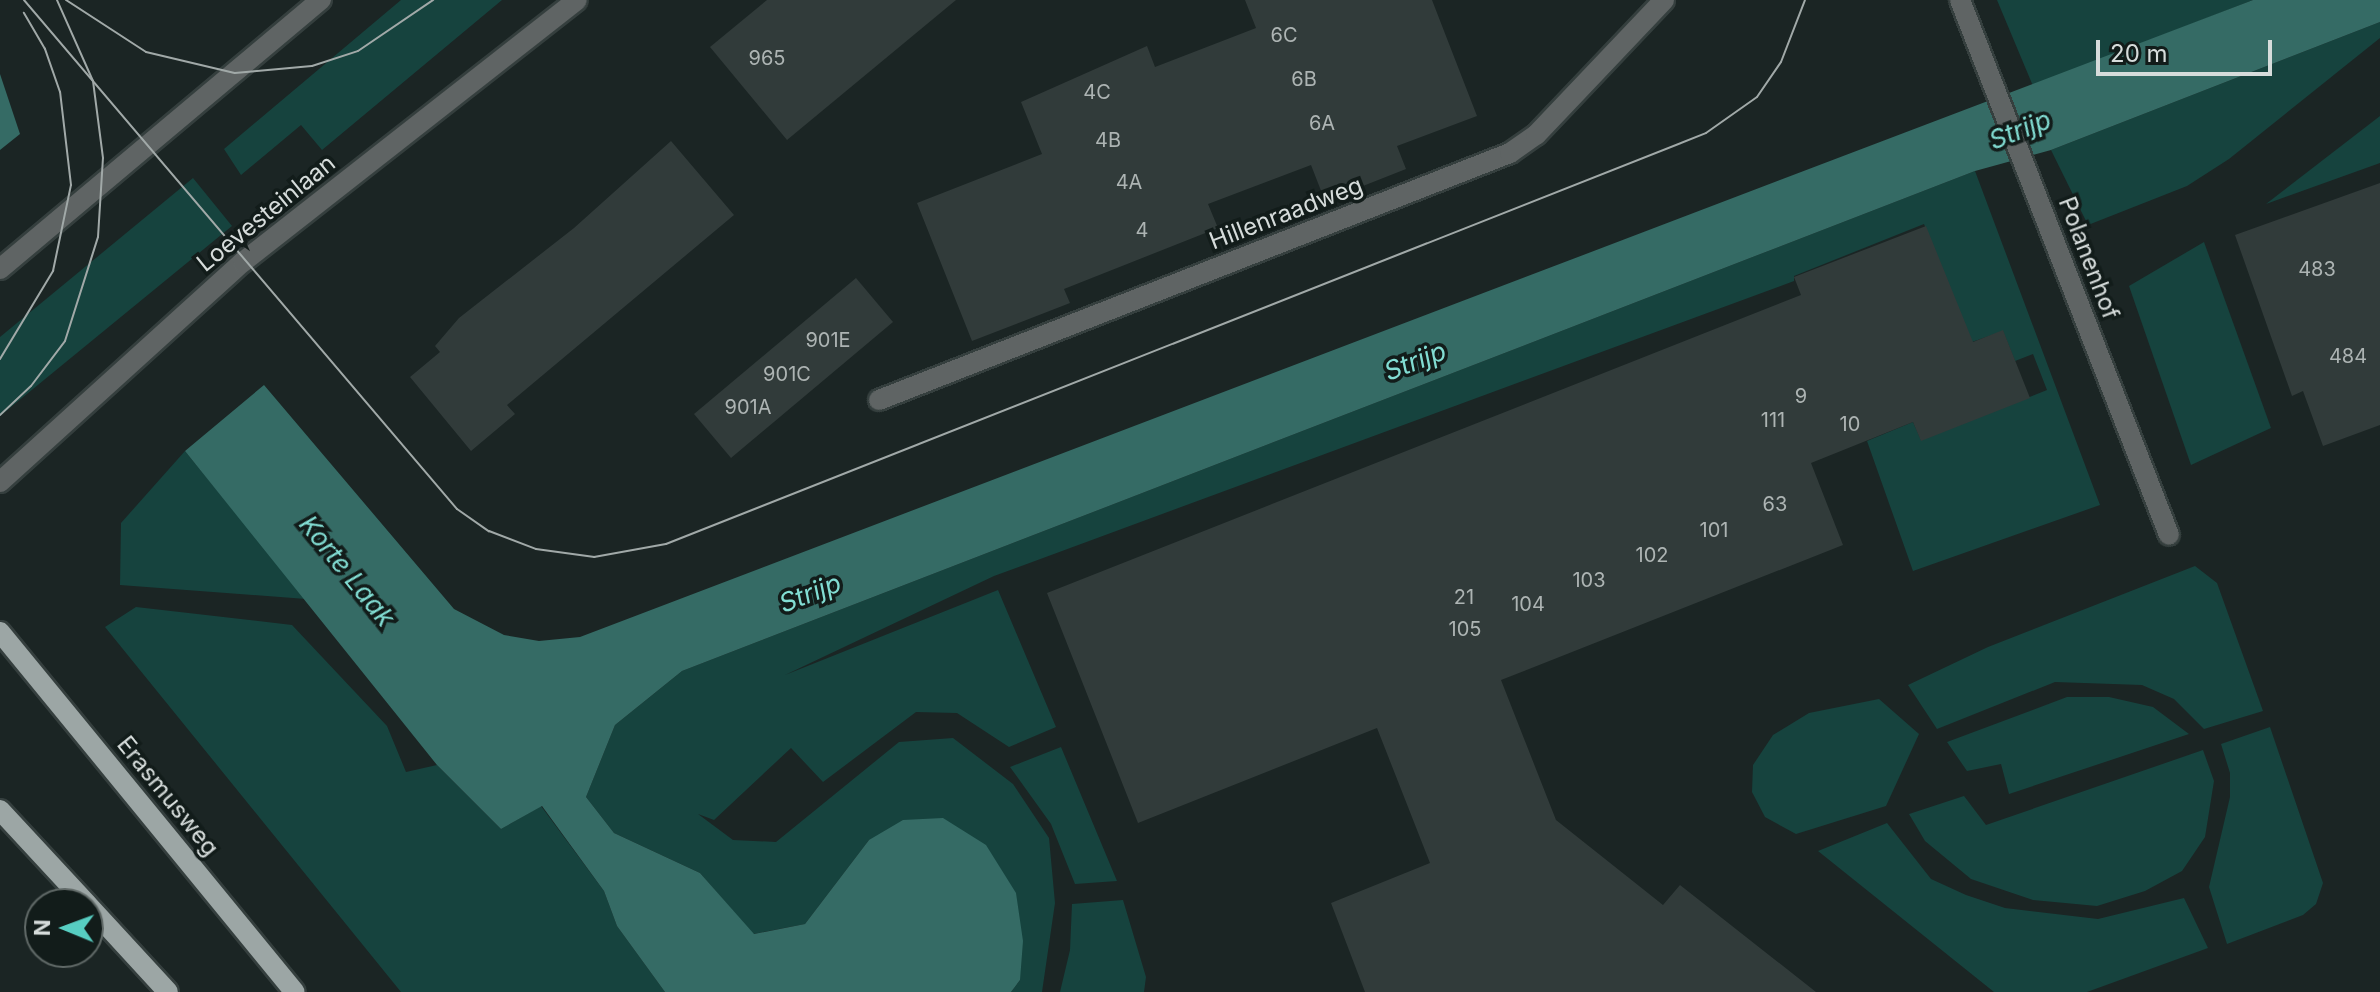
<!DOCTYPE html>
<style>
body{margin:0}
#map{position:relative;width:2380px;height:992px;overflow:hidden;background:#1b2524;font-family:Inter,sans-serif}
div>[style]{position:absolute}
.green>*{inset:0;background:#16433e}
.water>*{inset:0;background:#356b65}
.building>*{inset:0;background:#313b3a}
.roads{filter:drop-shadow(2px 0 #353f3e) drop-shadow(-2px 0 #353f3e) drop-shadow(0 2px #353f3e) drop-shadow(0 -2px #353f3e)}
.minor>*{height:20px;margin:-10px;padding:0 10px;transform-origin:10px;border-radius:10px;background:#5f6464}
.major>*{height:20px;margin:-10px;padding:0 10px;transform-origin:10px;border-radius:10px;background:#9ca6a5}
.tram>*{height:2px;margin:-1px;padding:0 1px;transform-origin:1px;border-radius:1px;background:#a1a9a8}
span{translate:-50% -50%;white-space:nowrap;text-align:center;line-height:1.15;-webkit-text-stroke:7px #121c1a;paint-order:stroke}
.number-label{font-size:20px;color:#adb4b3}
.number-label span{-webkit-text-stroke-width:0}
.street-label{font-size:24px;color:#d6dcdb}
.water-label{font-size:26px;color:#82ddd3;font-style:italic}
.north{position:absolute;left:24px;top:888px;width:80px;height:80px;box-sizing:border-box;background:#121c1a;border:2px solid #606967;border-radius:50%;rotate:271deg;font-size:22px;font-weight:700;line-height:32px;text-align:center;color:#d6dcdb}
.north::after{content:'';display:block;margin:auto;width:28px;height:36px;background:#57cec2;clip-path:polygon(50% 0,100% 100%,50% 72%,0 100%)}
.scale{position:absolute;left:2096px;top:40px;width:176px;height:36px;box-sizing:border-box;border:4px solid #d6dcdb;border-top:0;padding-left:10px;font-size:24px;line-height:28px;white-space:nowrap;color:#d6dcdb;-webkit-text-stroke:6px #121c1a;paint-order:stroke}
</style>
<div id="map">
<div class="green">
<div style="clip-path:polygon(401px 0,502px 0,322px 150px,301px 125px,241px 175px,224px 149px)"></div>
<div style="clip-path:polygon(1997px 0,2253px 0,2033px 86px)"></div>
<div style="clip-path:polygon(2380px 22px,2380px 38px,2229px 159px,2187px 186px,2088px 225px,2051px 150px)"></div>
<div style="clip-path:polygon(2380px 116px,2380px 163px,2266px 204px)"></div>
<div style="clip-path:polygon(1975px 171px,2100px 505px,1913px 571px,1867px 441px,1913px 422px,1921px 440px,2047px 390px,2033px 354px,2015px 361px,2003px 331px,1972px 342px,1924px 224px,1794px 276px,1794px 281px,994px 576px,785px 675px,998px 590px,1056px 727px,1009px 747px,957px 713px,916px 712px,823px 782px,791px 748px,714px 820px,698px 814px,733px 840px,776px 842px,899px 742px,953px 738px,1013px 784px,1049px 838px,1055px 903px,1042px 992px,1011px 992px,1020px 980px,869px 840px,805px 924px,753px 934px,700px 873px,614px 833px,586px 797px,615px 725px,682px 671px)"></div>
<div style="clip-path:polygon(193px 178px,232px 226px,0 416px,0 337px)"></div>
<div style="clip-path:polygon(2204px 242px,2271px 428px,2191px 465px,2129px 286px)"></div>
<div style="clip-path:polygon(185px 451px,306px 599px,120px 585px,121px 523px)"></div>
<div style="clip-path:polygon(2195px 566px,2217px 583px,2263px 711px,2204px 729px,2174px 699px,2142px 685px,2055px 682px,1937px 729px,1908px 685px,1988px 647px)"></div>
<div style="clip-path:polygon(136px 607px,292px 625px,387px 726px,406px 772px,437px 765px,501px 829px,541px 806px,604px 891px,617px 926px,665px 992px,401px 992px,105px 627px)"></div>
<div style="clip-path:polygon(2067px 697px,2109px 697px,2153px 707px,2189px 734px,2009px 794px,2001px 764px,1967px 771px,1947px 742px)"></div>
<div style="clip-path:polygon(1879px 699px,1919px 734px,1886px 806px,1796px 834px,1765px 817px,1752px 792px,1753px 765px,1773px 735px,1809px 713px)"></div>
<div style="clip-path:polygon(2270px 727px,2323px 883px,2316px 904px,2303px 915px,2227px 944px,2209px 887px,2230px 797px,2230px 773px,2221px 744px)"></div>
<div style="clip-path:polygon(1061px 747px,1117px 881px,1075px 884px,1051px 824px,1010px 767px)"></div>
<div style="clip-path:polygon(2203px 750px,2214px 781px,2205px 837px,2182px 871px,2145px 891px,2097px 906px,2033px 900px,1971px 879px,1925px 841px,1909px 814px,1964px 796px,1986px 825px)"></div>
<div style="clip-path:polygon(1887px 823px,1931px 879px,1966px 895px,2005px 908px,2098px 919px,2184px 898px,2208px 948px,2087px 992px,1994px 992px,1818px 851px)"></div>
<div style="clip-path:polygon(1123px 900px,1146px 977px,1144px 992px,1060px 992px,1070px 950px,1072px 904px)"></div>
</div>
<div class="water">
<div style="clip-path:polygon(2253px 0,2380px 0,2380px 22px,2051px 150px,1975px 171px,682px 671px,615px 725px,586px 797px,614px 833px,700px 873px,754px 934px,805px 924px,869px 840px,903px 820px,943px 818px,986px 845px,1016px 893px,1023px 941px,1020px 980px,1011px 992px,665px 992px,617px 926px,604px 891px,542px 806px,501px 829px,437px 765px,185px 451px,264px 385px,454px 609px,504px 635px,539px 641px,580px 637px)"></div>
<div style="clip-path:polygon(0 74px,20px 134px,0 150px)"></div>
</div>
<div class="building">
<div style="clip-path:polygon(767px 0,956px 0,787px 140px,710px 47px)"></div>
<div style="clip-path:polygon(1245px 0,1432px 0,1477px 116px,1397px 146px,1406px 169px,1325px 201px,1311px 165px,1208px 204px,1218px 228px,1064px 289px,1070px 303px,972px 341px,917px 203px,1042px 154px,1021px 102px,1147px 46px,1155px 67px,1256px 28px)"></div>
<div style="clip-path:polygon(671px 141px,734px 215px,507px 405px,515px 414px,471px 451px,410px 377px,440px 352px,435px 346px,459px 318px,574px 228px)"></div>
<div style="clip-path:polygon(2380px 183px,2380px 425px,2323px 446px,2303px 391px,2292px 396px,2235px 235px)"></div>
<div style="clip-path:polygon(1926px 226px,1973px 342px,2003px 330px,2030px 398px,1921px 441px,1913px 422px,1811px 463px,1843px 545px,1501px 680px,1556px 820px,1663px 905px,1680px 885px,1816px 992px,1365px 992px,1331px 903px,1430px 863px,1377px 728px,1138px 823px,1047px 593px,1801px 295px,1794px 277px)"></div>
<div style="clip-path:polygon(856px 278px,893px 322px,731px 458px,694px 414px)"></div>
</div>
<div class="roads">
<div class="minor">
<div style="left:1960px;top:0;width:574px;rotate:68.66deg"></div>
<div style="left:0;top:269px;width:419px;rotate:-40deg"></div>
<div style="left:879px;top:400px;width:678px;rotate:-21.38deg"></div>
<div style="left:1510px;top:153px;width:32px;rotate:-35deg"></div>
<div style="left:1536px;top:135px;width:186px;rotate:-46.5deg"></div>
<div style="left:0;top:482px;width:328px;rotate:-42.2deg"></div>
<div style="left:243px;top:262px;width:424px;rotate:-38.1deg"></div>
</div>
<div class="major">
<div style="left:0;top:632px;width:465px;rotate:50.7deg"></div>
<div style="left:0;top:810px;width:128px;rotate:47.2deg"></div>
<div style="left:88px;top:905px;width:118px;rotate:47.4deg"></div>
</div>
</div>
<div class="tram">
<div style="left:24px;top:0;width:668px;rotate:49.61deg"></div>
<div style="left:457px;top:509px;width:39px;rotate:35deg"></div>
<div style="left:489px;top:531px;width:50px;rotate:21deg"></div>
<div style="left:536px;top:549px;width:59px;rotate:7.9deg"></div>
<div style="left:594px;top:557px;width:73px;rotate:-10.2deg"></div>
<div style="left:666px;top:544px;width:1118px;rotate:-21.56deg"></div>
<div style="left:1706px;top:133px;width:62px;rotate:-35.2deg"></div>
<div style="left:1757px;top:97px;width:42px;rotate:-55.6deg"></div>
<div style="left:1781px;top:62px;width:66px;rotate:-68.8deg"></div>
<div style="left:66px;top:0;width:95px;rotate:33deg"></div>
<div style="left:146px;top:52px;width:91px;rotate:13.3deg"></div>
<div style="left:235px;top:73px;width:77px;rotate:-5.2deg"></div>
<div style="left:312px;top:66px;width:48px;rotate:-18.1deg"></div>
<div style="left:358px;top:51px;width:91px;rotate:-34.2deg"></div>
<div style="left:0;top:359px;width:103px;rotate:-58.9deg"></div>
<div style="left:53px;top:271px;width:88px;rotate:-78.2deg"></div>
<div style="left:71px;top:185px;width:94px;rotate:-96.7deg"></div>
<div style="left:60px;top:92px;width:46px;rotate:-109.2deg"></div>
<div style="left:45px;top:49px;width:42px;rotate:-120.3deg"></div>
<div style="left:0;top:415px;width:42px;rotate:-43.1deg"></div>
<div style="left:31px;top:386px;width:56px;rotate:-52.9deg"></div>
<div style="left:65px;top:341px;width:109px;rotate:-72.4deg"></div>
<div style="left:98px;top:237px;width:79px;rotate:-86.4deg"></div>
<div style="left:103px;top:158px;width:78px;rotate:-97.4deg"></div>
<div style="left:93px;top:81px;width:89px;rotate:-114deg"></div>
</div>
<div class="number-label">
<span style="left:1284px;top:35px">6C</span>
<span style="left:767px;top:58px">965</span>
<span style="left:1304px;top:79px">6B</span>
<span style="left:1097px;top:92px">4C</span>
<span style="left:1322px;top:123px">6A</span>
<span style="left:1108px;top:140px">4B</span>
<span style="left:1129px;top:182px">4A</span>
<span style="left:1142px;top:230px">4</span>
<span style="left:2317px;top:269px">483</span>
<span style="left:828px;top:340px">901E</span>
<span style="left:2348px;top:356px">484</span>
<span style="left:787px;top:374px">901C</span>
<span style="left:1801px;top:396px">9</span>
<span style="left:748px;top:407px">901A</span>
<span style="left:1773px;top:420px">111</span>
<span style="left:1850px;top:424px">10</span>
<span style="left:1775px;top:504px">63</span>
<span style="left:1714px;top:530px">101</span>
<span style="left:1652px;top:555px">102</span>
<span style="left:1589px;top:580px">103</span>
<span style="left:1464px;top:597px">21</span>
<span style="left:1528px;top:604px">104</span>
<span style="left:1465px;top:629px">105</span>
</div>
<div class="street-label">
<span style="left:266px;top:213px;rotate:-39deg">Loevesteinlaan</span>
<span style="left:1286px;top:213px;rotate:-21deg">Hillenraadweg</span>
<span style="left:2089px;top:258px;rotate:69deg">Polanenhof</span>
<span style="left:168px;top:796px;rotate:51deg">Erasmusweg</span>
</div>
<div class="water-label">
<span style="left:2020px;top:130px;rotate:-21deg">Strijp</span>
<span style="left:1415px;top:361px;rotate:-21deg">Strijp</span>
<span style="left:347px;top:571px;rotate:51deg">Korte Laak</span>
<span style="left:810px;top:593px;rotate:-21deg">Strijp</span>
</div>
<div class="north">N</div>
<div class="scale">20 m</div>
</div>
